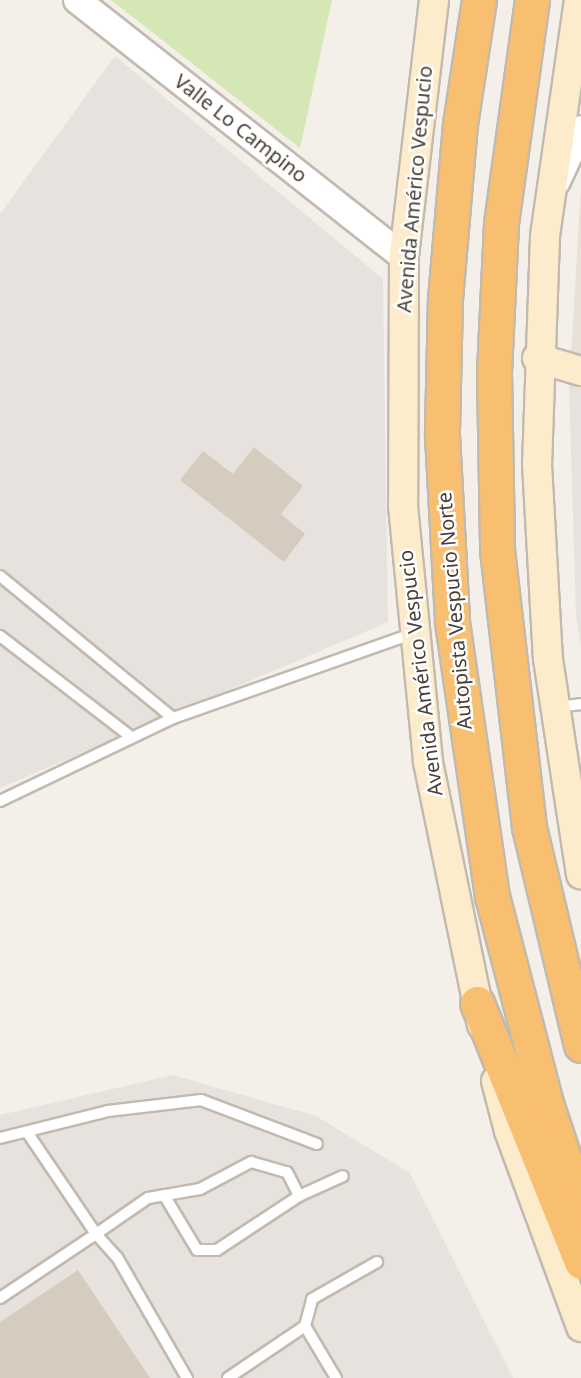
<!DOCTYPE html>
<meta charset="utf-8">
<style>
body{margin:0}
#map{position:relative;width:581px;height:1378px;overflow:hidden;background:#f4f0e9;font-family:"Noto Sans",sans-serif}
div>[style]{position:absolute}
.residential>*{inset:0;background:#e8e1d8}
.industrial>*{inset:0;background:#e7e2de}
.green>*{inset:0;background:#d4e7b4}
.building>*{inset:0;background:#d5cbbf}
.roads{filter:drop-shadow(2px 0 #c2baaf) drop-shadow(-2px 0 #c2baaf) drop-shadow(0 2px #c2baaf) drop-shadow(0 -2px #c2baaf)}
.service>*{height:10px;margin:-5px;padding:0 5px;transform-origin:5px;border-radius:5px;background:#fff}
.tertiary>*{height:26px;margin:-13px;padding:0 13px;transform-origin:13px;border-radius:13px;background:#fff}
.secondary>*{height:28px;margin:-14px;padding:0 14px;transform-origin:14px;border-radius:14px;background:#fdeccb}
.motorway>*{height:33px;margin:-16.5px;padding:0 16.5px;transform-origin:16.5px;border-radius:16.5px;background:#f9bf70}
span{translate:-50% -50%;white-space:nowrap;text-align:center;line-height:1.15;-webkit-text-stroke:5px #fff;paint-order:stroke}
.street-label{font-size:20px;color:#484038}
</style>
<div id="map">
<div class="residential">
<div style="clip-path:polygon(581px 187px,581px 392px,569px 388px)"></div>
</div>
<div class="industrial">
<div style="clip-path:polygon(115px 56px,383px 279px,388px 622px,0 788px,0 214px)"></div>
<div style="clip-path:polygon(569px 388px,581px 392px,581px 647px,576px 616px)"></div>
<div style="clip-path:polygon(173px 1075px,316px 1116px,410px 1173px,513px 1378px,0 1378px,0 1115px)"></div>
</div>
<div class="green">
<div style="clip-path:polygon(111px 0,332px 0,300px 148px)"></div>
</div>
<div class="building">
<div style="clip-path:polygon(254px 447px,303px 486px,281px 514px,305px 534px,284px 562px,180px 480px,203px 451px,233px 474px)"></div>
<div style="clip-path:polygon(78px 1270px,150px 1378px,0 1378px,0 1322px)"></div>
</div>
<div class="roads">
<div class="service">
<div style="left:0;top:576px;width:224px;rotate:39.4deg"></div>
<div style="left:0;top:636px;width:164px;rotate:37.6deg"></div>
<div style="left:557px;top:707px;width:24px;rotate:-7deg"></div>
<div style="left:0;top:801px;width:192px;rotate:-25.6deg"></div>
<div style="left:173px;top:718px;width:253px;rotate:-19.4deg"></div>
<div style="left:27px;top:1132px;width:123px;rotate:55.9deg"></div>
<div style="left:96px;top:1234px;width:63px;rotate:-34.7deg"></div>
<div style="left:148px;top:1198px;width:53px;rotate:-9.8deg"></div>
<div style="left:200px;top:1189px;width:58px;rotate:-27.9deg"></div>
<div style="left:251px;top:1162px;width:37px;rotate:16deg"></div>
<div style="left:287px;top:1172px;width:27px;rotate:63deg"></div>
<div style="left:0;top:1138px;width:111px;rotate:-14deg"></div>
<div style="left:108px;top:1111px;width:94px;rotate:-6.7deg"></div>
<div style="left:201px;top:1100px;width:124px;rotate:20.8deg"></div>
<div style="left:164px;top:1195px;width:64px;rotate:59deg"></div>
<div style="left:197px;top:1250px;width:20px"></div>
<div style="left:217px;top:1250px;width:98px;rotate:-33.4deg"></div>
<div style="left:299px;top:1196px;width:48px;rotate:-24.4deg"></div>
<div style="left:0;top:1298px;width:115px;rotate:-33.7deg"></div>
<div style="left:96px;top:1234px;width:31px;rotate:48deg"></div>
<div style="left:117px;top:1257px;width:140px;rotate:60deg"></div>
<div style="left:228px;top:1378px;width:93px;rotate:-34deg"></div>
<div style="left:336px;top:1378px;width:61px;rotate:-120.8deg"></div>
<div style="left:305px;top:1326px;width:28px;rotate:-75deg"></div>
<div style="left:312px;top:1299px;width:75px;rotate:-29.6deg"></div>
</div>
<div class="tertiary">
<div style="left:77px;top:0;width:416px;rotate:38.2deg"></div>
<div style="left:557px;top:181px;width:57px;rotate:-65.2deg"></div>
</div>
<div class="secondary">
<div style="left:434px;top:0;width:259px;rotate:96.7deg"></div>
<div style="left:404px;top:257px;width:249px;rotate:90.2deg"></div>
<div style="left:403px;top:506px;width:257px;rotate:84.4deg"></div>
<div style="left:428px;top:762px;width:268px;rotate:78.4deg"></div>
<div style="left:579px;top:0;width:239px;rotate:98.2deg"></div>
<div style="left:545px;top:237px;width:227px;rotate:92deg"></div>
<div style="left:537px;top:464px;width:195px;rotate:86.8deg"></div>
<div style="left:548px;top:659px;width:218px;rotate:81.3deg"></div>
<div style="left:537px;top:358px;width:46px;rotate:16.5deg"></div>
<div style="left:496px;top:1081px;width:52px;rotate:75.4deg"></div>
<div style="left:509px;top:1131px;width:209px;rotate:69.8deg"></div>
</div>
<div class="motorway">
<div style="left:479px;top:0;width:125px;rotate:98.7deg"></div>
<div style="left:460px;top:124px;width:175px;rotate:94.9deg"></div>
<div style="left:445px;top:298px;width:137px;rotate:91.3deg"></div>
<div style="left:442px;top:435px;width:187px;rotate:86.9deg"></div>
<div style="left:452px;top:622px;width:277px;rotate:81.7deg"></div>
<div style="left:492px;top:896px;width:211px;rotate:75.4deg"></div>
<div style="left:545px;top:1100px;width:115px;rotate:71.7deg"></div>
<div style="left:532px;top:0;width:226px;rotate:97.9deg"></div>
<div style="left:501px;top:224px;width:148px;rotate:92.7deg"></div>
<div style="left:494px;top:372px;width:178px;rotate:89deg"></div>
<div style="left:497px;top:550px;width:279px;rotate:83.4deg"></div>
<div style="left:529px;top:827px;width:224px;rotate:76.6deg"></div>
<div style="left:477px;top:1003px;width:279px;rotate:68.1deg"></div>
</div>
</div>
<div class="street-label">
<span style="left:241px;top:128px;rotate:38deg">Valle Lo Campino</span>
<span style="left:414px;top:189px;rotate:-85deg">Avenida Américo Vespucio</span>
<span style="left:454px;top:611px;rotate:-95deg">Autopista Vespucio Norte</span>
<span style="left:420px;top:673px;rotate:-97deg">Avenida Américo Vespucio</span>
</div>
</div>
